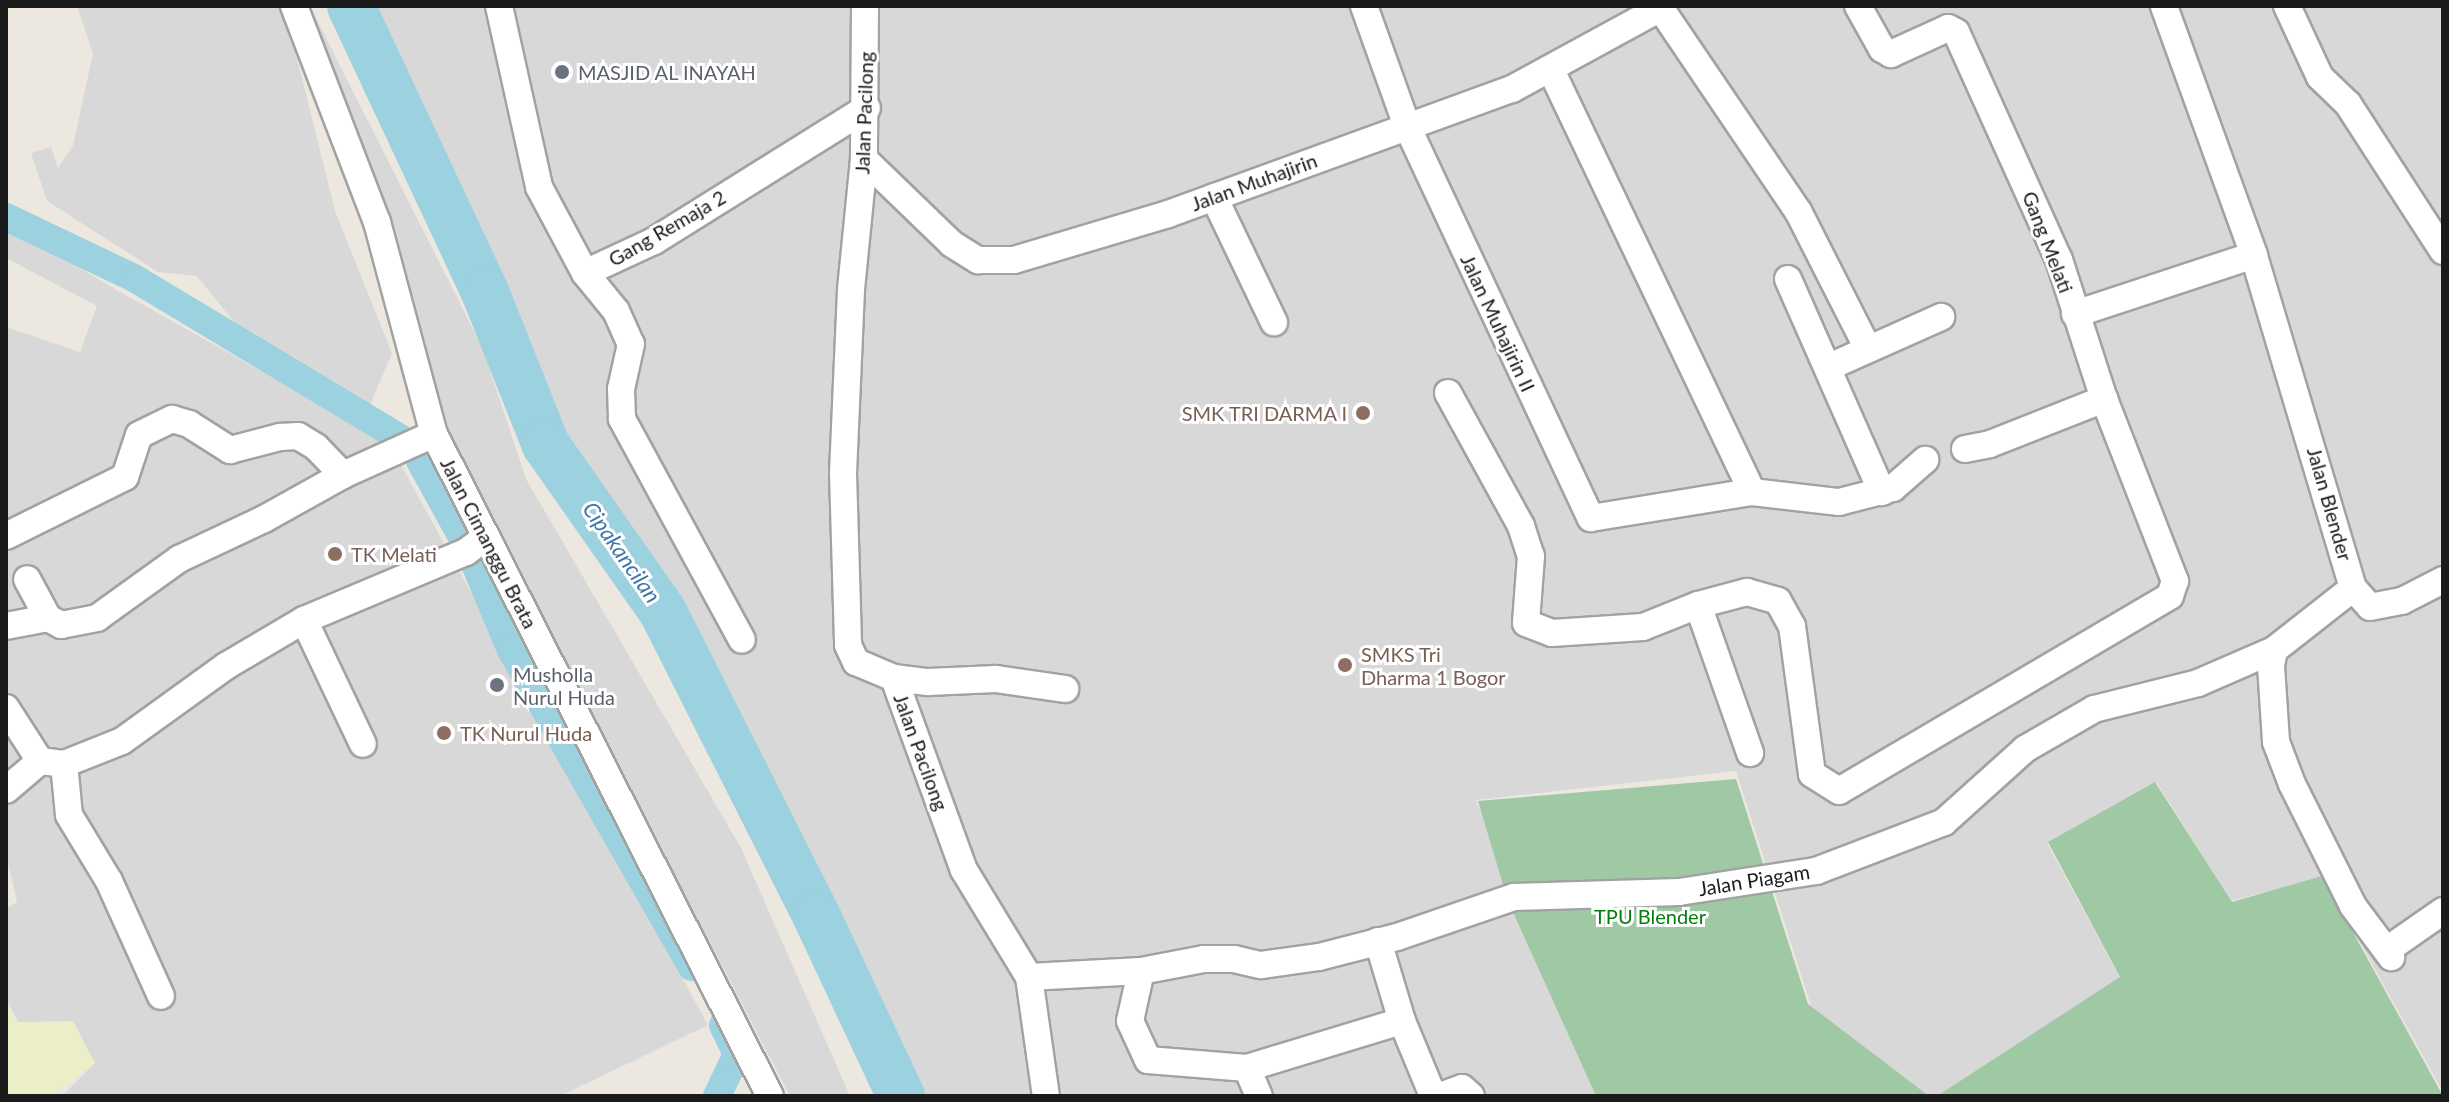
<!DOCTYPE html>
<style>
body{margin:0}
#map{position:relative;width:2449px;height:1102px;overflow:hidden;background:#ede8df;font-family:Lato,sans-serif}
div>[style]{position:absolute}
.residential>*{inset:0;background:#d9d8d8}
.farmland>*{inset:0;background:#eceec8}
.cemetery>*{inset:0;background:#9fc8a4}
.canal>*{height:28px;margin:-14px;padding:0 14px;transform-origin:14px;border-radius:14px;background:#9cd1df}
.river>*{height:48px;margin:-24px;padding:0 24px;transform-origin:24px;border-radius:24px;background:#9cd1df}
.roads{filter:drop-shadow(2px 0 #a2a2a2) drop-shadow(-2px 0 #a2a2a2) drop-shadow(0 2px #a2a2a2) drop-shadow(0 -2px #a2a2a2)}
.minor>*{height:26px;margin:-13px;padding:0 13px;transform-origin:13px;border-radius:13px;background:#fff}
.dots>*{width:22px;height:22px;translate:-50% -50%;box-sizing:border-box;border:4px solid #fff;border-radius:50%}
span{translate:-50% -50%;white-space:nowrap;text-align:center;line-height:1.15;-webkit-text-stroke:6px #fff;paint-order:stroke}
.worship-label{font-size:20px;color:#5b616d}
.left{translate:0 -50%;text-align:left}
.street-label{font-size:20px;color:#1b1b1b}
.education-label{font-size:20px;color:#785e54}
.right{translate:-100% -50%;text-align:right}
.park-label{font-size:20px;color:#047e0c}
.water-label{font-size:22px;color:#4076a7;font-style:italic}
.frame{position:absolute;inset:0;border:8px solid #1b1b1b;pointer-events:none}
</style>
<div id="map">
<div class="residential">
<div style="clip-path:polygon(77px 6px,284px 6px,335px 211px,392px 353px,365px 417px,250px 342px,197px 276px,158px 272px,47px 201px,31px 153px,51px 147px,58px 168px,73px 146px,93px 53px)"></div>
<div style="clip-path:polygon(310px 6px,483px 349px,526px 479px,741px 848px,850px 1096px,790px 1096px,464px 469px,408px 315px,403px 279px)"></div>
<div style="clip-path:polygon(347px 6px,2443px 6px,2443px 1092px,2324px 877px,2231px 901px,2157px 783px,2047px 843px,2120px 978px,1937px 1096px,1929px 1096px,1812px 1009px,1736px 771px,1476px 800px,1602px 1096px,899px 1096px,663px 612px,546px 445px)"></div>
<div style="clip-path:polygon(6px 224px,115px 289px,389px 443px,708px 1025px,560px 1096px,62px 1096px,95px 1063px,18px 1022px,6px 999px,6px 908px,17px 902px,6px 854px,6px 327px,80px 352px,97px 306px,6px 258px)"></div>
</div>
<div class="farmland">
<div style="clip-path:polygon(6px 1004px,18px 1022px,73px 1021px,95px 1063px,50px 1096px,6px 1096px)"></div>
</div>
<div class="cemetery">
<div style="clip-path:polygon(1736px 779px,1808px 1004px,1929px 1096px,1596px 1096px,1508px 901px,1478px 801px)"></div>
<div style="clip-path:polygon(2155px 782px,2232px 902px,2322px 876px,2443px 1096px,1937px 1096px,2120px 977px,2048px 842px)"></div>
</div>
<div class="canal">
<div style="left:6px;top:217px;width:142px;rotate:25.5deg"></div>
<div style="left:134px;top:278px;width:309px;rotate:31deg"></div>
<div style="left:420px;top:461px;width:87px;rotate:61.1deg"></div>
<div style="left:474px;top:562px;width:95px;rotate:67.2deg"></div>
<div style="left:511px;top:650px;width:365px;rotate:60.3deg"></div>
<div style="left:717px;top:1096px;width:47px;rotate:-64.5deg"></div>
<div style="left:737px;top:1054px;width:32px;rotate:-116deg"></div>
</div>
<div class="river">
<div style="left:351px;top:6px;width:316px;rotate:64.9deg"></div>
<div style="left:485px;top:292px;width:165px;rotate:68.3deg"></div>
<div style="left:546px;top:445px;width:204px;rotate:55deg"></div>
<div style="left:663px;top:612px;width:342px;rotate:63.2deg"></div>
<div style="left:817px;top:917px;width:198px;rotate:64.9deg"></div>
</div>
<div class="roads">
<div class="minor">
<div style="left:294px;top:6px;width:231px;rotate:69deg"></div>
<div style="left:377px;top:222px;width:220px;rotate:75deg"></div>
<div style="left:434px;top:434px;width:742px;rotate:63.09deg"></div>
<div style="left:499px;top:6px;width:185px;rotate:77.5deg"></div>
<div style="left:539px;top:187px;width:98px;rotate:61.9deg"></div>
<div style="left:585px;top:273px;width:76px;rotate:-24.9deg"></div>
<div style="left:654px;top:241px;width:251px;rotate:-32deg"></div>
<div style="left:865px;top:6px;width:153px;rotate:90.4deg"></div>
<div style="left:864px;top:159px;width:132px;rotate:95.7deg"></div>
<div style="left:851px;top:290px;width:183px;rotate:92.5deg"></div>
<div style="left:843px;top:473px;width:172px;rotate:88.3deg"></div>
<div style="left:848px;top:645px;width:19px;rotate:65deg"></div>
<div style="left:856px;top:662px;width:41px;rotate:22.8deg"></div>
<div style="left:894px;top:678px;width:204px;rotate:70deg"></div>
<div style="left:964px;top:870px;width:125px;rotate:58.7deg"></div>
<div style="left:1029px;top:977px;width:112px;rotate:-3.1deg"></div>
<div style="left:1141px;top:971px;width:51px;rotate:102.4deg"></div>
<div style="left:1130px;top:1021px;width:43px;rotate:65.2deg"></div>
<div style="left:1148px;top:1060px;width:99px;rotate:4.6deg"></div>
<div style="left:1247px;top:1068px;width:30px;rotate:67deg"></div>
<div style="left:1364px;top:6px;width:127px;rotate:70.3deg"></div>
<div style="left:1407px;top:126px;width:433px;rotate:64.9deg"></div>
<div style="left:1591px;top:518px;width:163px;rotate:-9.2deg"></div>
<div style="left:1752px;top:492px;width:88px;rotate:6.6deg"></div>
<div style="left:1839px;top:502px;width:56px;rotate:-14.5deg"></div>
<div style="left:1893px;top:488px;width:43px;rotate:-41.2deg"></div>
<div style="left:1659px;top:6px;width:248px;rotate:55.9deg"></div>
<div style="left:1798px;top:211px;width:153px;rotate:63.1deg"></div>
<div style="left:2287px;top:6px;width:78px;rotate:65.1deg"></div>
<div style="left:2320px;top:77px;width:39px;rotate:44deg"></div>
<div style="left:2348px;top:104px;width:175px;rotate:57.1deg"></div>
<div style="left:1551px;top:70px;width:467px;rotate:64.5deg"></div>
<div style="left:864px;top:159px;width:122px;rotate:44deg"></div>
<div style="left:952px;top:244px;width:31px;rotate:32deg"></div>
<div style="left:978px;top:260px;width:36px"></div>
<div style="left:1014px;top:260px;width:161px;rotate:-16.6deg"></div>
<div style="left:1168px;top:214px;width:366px;rotate:-20deg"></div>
<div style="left:1512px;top:89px;width:167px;rotate:-28.6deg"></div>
<div style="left:1214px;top:197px;width:139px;rotate:64.4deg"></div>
<div style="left:585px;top:273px;width:49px;rotate:50.8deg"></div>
<div style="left:616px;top:311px;width:36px;rotate:66deg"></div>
<div style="left:631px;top:344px;width:46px;rotate:102.5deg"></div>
<div style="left:621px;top:389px;width:30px;rotate:88deg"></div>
<div style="left:622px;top:419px;width:251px;rotate:61.5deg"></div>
<div style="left:1788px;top:279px;width:233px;rotate:66.2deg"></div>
<div style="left:2075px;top:314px;width:188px;rotate:-18.2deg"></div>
<div style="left:1829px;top:367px;width:123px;rotate:-24.1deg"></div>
<div style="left:1448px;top:393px;width:152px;rotate:61.2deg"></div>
<div style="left:1521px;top:526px;width:32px;rotate:72deg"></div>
<div style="left:1531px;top:556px;width:67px;rotate:94.3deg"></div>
<div style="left:1526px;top:623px;width:28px;rotate:21deg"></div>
<div style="left:1552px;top:633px;width:91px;rotate:-3.8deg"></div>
<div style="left:1643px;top:627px;width:59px;rotate:-21.8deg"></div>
<div style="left:1698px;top:605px;width:51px;rotate:-14.9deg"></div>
<div style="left:1747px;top:592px;width:32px;rotate:16deg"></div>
<div style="left:1778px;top:601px;width:29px;rotate:61deg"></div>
<div style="left:1792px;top:626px;width:149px;rotate:82.3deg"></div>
<div style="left:1812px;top:774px;width:32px;rotate:32deg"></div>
<div style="left:1839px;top:791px;width:384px;rotate:-30.5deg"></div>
<div style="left:2170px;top:596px;width:16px;rotate:-72deg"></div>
<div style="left:2175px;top:581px;width:195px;rotate:-111.3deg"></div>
<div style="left:2104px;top:399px;width:146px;rotate:-107.9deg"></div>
<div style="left:2059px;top:260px;width:250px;rotate:-114.3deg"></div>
<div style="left:1956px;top:32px;width:9px;rotate:-153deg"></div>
<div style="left:1948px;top:28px;width:63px;rotate:155.5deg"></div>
<div style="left:1891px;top:54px;width:10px;rotate:-151deg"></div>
<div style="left:1882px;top:49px;width:49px;rotate:-119.2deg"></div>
<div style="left:1965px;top:449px;width:25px;rotate:-11deg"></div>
<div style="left:1990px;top:444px;width:123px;rotate:-21.5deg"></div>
<div style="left:6px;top:536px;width:133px;rotate:-26.4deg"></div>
<div style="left:125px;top:477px;width:44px;rotate:-71.6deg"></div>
<div style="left:139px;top:435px;width:37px;rotate:-26deg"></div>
<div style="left:172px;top:419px;width:18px;rotate:16deg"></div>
<div style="left:189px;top:424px;width:49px;rotate:32.4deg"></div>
<div style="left:230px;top:450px;width:52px;rotate:-14.6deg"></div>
<div style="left:280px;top:437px;width:18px;rotate:-3deg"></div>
<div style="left:298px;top:436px;width:21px;rotate:31deg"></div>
<div style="left:316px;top:447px;width:39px;rotate:46deg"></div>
<div style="left:343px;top:475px;width:100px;rotate:-24.3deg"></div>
<div style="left:2353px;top:588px;width:25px;rotate:48deg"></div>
<div style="left:2370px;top:607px;width:33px;rotate:-11deg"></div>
<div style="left:2402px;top:601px;width:46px;rotate:-27.1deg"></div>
<div style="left:1698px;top:605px;width:157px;rotate:70.6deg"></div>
<div style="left:48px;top:618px;width:15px;rotate:28deg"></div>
<div style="left:61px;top:625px;width:37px;rotate:-11deg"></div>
<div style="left:97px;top:618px;width:101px;rotate:-35.7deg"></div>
<div style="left:179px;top:559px;width:94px;rotate:-25.2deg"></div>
<div style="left:264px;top:519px;width:90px;rotate:-29.1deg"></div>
<div style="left:304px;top:620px;width:137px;rotate:64.6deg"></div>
<div style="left:6px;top:626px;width:43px;rotate:-10.8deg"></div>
<div style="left:48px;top:618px;width:44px;rotate:-118.3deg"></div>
<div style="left:2274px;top:650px;width:16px;rotate:101deg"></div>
<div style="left:2271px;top:666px;width:76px;rotate:86.2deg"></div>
<div style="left:2276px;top:742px;width:45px;rotate:69.1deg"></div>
<div style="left:2292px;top:784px;width:136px;rotate:63.4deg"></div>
<div style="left:2353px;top:906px;width:64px;rotate:53.3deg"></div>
<div style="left:894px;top:678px;width:34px;rotate:7deg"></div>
<div style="left:928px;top:682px;width:68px;rotate:-2.5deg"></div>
<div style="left:996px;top:679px;width:70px;rotate:8.2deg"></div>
<div style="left:6px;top:708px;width:63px;rotate:57.3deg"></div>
<div style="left:64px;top:764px;width:51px;rotate:84.4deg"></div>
<div style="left:69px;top:815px;width:77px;rotate:58.8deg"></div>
<div style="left:109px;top:881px;width:126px;rotate:65.7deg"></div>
<div style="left:6px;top:790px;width:45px;rotate:-40.5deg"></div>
<div style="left:40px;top:761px;width:24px;rotate:7deg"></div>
<div style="left:64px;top:764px;width:62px;rotate:-21.6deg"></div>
<div style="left:122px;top:741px;width:128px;rotate:-35.8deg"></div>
<div style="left:226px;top:666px;width:91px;rotate:-30.5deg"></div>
<div style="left:304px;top:620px;width:176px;rotate:-22.8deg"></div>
<div style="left:466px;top:552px;width:25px;rotate:-37deg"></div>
<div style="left:1378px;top:941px;width:84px;rotate:73.3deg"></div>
<div style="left:1402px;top:1021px;width:81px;rotate:67.5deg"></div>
<div style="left:2387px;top:950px;width:68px;rotate:-34.9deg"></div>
<div style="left:1141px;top:971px;width:64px;rotate:-10.8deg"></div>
<div style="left:1204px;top:959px;width:30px"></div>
<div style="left:1234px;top:959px;width:28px;rotate:13deg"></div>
<div style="left:1261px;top:965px;width:59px;rotate:-7.9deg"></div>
<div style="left:1319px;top:957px;width:81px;rotate:-14.4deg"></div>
<div style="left:1397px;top:937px;width:124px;rotate:-18.9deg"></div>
<div style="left:1514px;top:897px;width:165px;rotate:-1.7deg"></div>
<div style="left:1679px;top:892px;width:139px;rotate:-8.7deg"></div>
<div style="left:1816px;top:871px;width:137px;rotate:-20.9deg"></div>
<div style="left:1944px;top:822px;width:109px;rotate:-42deg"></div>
<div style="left:2025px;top:749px;width:80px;rotate:-30.1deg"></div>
<div style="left:2094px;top:709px;width:107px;rotate:-14deg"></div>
<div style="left:2198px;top:683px;width:83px;rotate:-23.5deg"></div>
<div style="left:2274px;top:650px;width:100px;rotate:-38.1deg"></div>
<div style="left:2353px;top:588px;width:347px;rotate:-106.6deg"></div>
<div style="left:2254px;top:255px;width:265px;rotate:-109.9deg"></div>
<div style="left:1029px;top:977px;width:120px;rotate:81.9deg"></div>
<div style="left:1247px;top:1068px;width:162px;rotate:-16.9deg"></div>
<div style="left:1440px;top:1096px;width:23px;rotate:-20deg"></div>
<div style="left:1462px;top:1088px;width:12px;rotate:42deg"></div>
</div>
</div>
<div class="dots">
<div style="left:562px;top:72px;background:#6b7280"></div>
<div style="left:1363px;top:413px;background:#8d6e63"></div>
<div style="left:335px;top:554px;background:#8d6e63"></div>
<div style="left:1345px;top:665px;background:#8d6e63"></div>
<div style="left:497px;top:685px;background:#6b7280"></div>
<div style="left:444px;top:733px;background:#8d6e63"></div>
</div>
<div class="worship-label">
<span class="left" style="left:578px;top:72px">MASJID AL INAYAH</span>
<span class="left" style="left:513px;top:686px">Musholla<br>Nurul Huda</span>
</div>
<div class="street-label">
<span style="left:864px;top:113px;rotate:-88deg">Jalan Pacilong</span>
<span style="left:1254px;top:182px;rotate:-20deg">Jalan Muhajirin</span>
<span style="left:667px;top:228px;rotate:-30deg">Gang Remaja 2</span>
<span style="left:2048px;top:242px;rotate:69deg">Gang Melati</span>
<span style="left:1498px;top:323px;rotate:65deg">Jalan Muhajirin II</span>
<span style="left:2330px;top:504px;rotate:74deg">Jalan Blender</span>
<span style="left:489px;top:543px;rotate:63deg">Jalan Cimanggu Brata</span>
<span style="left:921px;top:752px;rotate:70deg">Jalan Pacilong</span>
<span style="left:1754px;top:880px;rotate:-9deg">Jalan Piagam</span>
</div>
<div class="education-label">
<span class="right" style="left:1347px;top:413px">SMK TRI DARMA I</span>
<span class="left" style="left:351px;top:554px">TK Melati</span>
<span class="left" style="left:1361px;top:666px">SMKS Tri<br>Dharma 1 Bogor</span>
<span class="left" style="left:460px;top:733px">TK Nurul Huda</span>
</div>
<div class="park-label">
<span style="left:1650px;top:916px">TPU Blender</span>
</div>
<div class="water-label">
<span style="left:622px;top:552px;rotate:55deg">Cipakancilan</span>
</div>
<div class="frame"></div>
</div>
